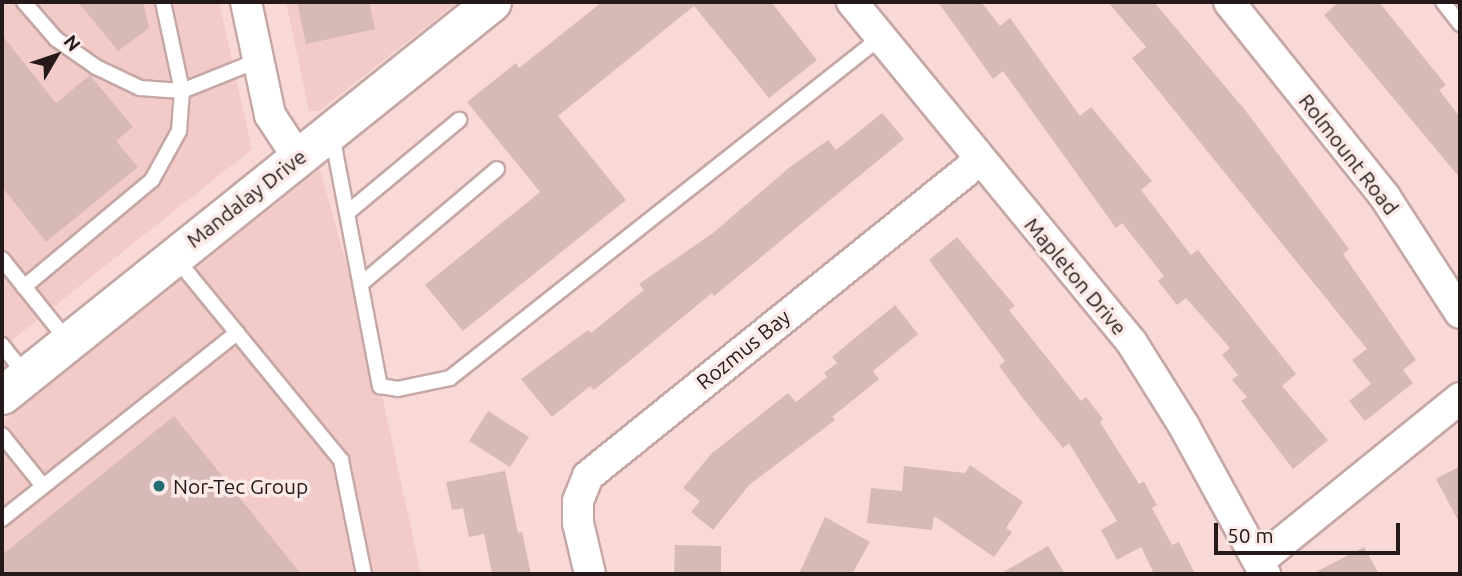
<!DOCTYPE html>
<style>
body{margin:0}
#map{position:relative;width:1462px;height:576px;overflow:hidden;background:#f8d9d7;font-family:Ubuntu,sans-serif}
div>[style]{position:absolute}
.built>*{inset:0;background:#f2cbc9}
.building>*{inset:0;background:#d7bab8}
.roads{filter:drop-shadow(2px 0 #c5a8a6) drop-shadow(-2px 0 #c5a8a6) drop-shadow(0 2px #c5a8a6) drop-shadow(0 -2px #c5a8a6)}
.service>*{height:14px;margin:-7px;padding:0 7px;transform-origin:7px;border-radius:7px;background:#fff}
.minor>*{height:30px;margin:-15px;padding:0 15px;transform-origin:15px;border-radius:15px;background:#fff}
.tertiary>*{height:37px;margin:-18.5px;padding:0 18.5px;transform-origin:18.5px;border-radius:18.5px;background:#fff}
.dots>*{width:19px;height:19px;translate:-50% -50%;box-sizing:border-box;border:4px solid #fceae8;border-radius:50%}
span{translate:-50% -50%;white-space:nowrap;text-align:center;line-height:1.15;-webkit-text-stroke:7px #fceae8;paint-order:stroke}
.street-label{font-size:21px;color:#251a19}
.poi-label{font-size:21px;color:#251a19}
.left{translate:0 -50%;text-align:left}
.frame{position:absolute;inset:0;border:4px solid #251a19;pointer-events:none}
.north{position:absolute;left:21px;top:21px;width:70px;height:70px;-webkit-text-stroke:5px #fceae8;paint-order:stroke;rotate:51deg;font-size:19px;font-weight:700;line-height:28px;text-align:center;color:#251a19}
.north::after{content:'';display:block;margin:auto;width:24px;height:32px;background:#251a19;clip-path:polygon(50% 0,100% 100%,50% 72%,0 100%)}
.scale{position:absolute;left:1214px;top:523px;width:186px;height:32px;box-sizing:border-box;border:4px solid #251a19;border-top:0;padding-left:9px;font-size:21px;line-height:24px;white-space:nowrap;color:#251a19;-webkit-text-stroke:5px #fceae8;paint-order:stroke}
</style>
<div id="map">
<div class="built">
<div style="clip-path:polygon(2px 2px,219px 2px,252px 149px,2px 348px)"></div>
<div style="clip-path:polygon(286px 2px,458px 2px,319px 111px,309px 111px)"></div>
<div style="clip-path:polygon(320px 169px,380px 386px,421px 574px,2px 574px,2px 423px)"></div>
</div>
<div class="building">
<div style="clip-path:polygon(78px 2px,143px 2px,149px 28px,118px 51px)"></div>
<div style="clip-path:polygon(297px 2px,369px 2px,375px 29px,306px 44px)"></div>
<div style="clip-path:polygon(602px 2px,771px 2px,817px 60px,769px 98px,694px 6px,558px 116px,626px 200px,463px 331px,425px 285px,540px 192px,467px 102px,516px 63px,519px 68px)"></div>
<div style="clip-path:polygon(938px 2px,981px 2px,1000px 26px,1010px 18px,1080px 116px,1091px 107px,1152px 181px,1141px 190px,1191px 255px,1198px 250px,1296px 374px,1282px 386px,1328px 440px,1293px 469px,1241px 401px,1247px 397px,1232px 380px,1238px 375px,1222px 355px,1230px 348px,1186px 298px,1177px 305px,1158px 281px,1164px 276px,1122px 223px,1116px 228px,1003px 71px,993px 79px)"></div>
<div style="clip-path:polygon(1108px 2px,1154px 2px,1245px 110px,1349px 249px,1343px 254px,1416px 360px,1403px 370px,1413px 383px,1365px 421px,1349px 401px,1371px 384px,1352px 360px,1367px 349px,1132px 58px,1146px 47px)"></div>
<div style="clip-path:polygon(1339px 2px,1379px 2px,1446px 85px,1439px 90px,1460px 117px,1460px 178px,1324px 15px)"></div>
<div style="clip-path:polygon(2px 35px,56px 103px,90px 75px,133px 127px,116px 141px,138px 167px,46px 242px,2px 187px)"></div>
<div style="clip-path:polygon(882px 113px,904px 139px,714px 296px,712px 293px,594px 390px,590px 386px,552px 417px,521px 379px,588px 330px,591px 333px,644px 290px,639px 284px,713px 233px,790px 167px,828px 140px,836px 150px)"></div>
<div style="clip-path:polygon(957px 237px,1015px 306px,1009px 310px,1081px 401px,1086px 397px,1103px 419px,1100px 422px,1139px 484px,1144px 482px,1157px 505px,1152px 508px,1172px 545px,1179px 542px,1195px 574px,1154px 574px,1141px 547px,1117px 560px,1101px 530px,1117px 521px,1069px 443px,1063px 448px,1025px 401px,999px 366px,1005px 361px,929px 260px)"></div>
<div style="clip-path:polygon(895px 305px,918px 334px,873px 371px,879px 379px,832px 417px,835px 420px,749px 485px,713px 530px,691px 512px,700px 501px,683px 488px,711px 454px,788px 393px,796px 402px,827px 377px,824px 373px,837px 363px,832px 357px)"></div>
<div style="clip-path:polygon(488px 411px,529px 437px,510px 467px,469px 441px)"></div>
<div style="clip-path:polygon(174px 416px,301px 574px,2px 574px,2px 555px)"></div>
<div style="clip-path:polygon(970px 465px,1023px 502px,1006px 528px,1012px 532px,994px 557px,934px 516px,932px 530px,867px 523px,871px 488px,902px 491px,904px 466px,965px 473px)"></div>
<div style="clip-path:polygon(1460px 466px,1460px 524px,1436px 479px)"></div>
<div style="clip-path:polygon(505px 471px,518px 533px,522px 532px,531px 574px,492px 574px,484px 534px,469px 537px,463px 508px,452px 510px,446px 482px)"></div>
<div style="clip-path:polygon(825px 517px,870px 542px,852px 574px,799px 574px)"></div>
<div style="clip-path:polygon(675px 545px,721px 546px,721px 574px,674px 574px)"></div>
<div style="clip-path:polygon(1048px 546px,1065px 574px,1000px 574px)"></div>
<div style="clip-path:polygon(1364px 547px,1379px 574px,1312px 574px)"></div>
</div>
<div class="roads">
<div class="service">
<div style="left:24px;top:2px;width:49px;rotate:49.1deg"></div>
<div style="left:56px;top:39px;width:49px;rotate:35deg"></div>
<div style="left:96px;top:67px;width:49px;rotate:25.5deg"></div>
<div style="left:140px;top:88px;width:42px;rotate:4.1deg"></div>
<div style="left:182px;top:91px;width:40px;rotate:94.3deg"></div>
<div style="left:179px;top:131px;width:56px;rotate:118.9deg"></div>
<div style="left:152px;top:180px;width:167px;rotate:140.1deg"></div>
<div style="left:163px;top:2px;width:91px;rotate:77.9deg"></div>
<div style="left:182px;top:91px;width:83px;rotate:-21.9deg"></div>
<div style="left:1443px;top:2px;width:28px;rotate:52deg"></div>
<div style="left:332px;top:135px;width:256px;rotate:79.2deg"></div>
<div style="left:380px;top:386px;width:18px;rotate:9deg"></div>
<div style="left:398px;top:389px;width:53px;rotate:-11.9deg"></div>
<div style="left:450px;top:378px;width:550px;rotate:-38.35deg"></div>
<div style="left:347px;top:213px;width:146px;rotate:-39.7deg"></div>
<div style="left:174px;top:256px;width:264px;rotate:50.7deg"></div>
<div style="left:341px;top:460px;width:116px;rotate:78.6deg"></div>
<div style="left:2px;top:259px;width:104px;rotate:51.3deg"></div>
<div style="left:361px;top:284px;width:178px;rotate:-40.2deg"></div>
<div style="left:2px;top:345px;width:37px;rotate:52deg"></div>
<div style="left:2px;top:435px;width:65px;rotate:51.2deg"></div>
<div style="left:2px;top:519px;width:300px;rotate:-38.4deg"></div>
</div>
<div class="minor">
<div style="left:246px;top:2px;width:116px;rotate:78deg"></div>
<div style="left:270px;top:115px;width:49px;rotate:56.6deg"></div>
<div style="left:852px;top:2px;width:441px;rotate:50.6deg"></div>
<div style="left:1132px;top:343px;width:98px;rotate:57.9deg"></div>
<div style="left:1184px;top:426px;width:169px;rotate:61.3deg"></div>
<div style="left:1229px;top:2px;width:250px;rotate:51.3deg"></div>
<div style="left:1385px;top:197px;width:138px;rotate:57.1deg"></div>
<div style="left:1259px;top:561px;width:259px;rotate:-39deg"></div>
<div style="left:590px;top:574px;width:52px;rotate:-103.2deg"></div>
<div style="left:578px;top:523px;width:22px;rotate:-90deg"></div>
<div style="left:578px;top:501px;width:27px;rotate:-68deg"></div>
<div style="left:588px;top:476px;width:504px;rotate:-38.87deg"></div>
</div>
<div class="tertiary">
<div style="left:2px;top:395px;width:628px;rotate:-38.73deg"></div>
</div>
</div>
<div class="dots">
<div style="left:159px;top:486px;background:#236e74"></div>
</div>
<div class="street-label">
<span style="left:1349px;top:154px;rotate:52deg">Rolmount Road</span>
<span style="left:246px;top:198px;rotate:-38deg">Mandalay Drive</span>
<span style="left:1076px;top:276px;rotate:50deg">Mapleton Drive</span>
<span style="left:743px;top:349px;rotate:-39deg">Rozmus Bay</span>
</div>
<div class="poi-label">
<span class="left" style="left:173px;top:486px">Nor-Tec Group</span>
</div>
<div class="frame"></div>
<div class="north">N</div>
<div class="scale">50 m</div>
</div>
